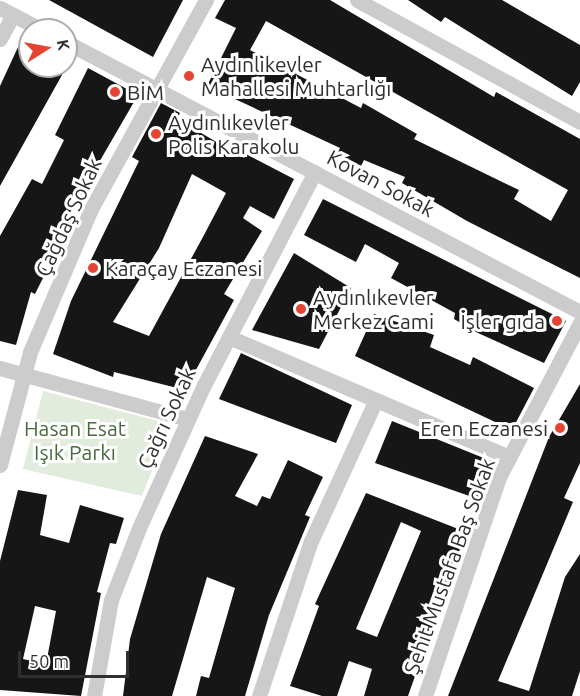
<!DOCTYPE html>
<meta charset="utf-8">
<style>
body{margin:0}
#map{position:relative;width:580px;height:696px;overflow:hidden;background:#fff;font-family:Ubuntu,sans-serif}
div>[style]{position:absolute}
.green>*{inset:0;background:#e2ecdc}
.building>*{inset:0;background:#161616}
.street>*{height:15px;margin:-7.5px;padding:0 7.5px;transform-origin:7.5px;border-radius:7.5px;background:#ccc}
.dots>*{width:16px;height:16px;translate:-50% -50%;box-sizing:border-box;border:3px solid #fff;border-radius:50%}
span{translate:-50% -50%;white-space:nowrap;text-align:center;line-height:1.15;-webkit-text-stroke:6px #fff;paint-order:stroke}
.poi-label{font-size:21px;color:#2f2f2f}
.left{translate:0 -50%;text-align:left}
.right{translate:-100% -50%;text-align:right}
.street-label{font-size:21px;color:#2f2f2f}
.park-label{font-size:21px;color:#496a3c}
.north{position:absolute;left:18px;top:18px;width:60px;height:60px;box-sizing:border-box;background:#fff;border:2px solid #acacac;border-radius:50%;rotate:79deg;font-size:16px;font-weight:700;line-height:24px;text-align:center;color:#2f2f2f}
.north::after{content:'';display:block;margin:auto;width:21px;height:27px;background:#e54432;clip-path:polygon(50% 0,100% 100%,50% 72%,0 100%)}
.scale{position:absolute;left:18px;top:651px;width:111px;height:27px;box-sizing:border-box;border:3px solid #2f2f2f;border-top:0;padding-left:8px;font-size:18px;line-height:21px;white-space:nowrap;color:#2f2f2f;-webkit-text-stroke:4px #fff;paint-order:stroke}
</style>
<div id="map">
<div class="green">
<div style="clip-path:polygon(43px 391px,170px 424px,142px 496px,23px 469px)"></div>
</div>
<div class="building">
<div style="clip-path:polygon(49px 0,183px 0,153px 57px)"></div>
<div style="clip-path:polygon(evenodd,225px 0,330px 0,494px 97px,496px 92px,580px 139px,580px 278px,467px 221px,402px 183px,405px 177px,364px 160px,361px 166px,337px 154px,340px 148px,207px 86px,236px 28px,215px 18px,225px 0,266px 21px,568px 190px,551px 221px,514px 199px,519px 190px,414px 139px,417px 134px,363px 103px,361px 108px,250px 50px,266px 21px)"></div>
<div style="clip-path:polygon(408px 0,502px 0,580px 45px,580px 82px,572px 96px,445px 17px,441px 22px)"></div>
<div style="clip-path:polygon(25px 32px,30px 35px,30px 66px,67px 66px,0 186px,0 86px)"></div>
<div style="clip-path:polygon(88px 68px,138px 95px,39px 266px,47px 270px,35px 294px,31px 292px,16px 345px,0 341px,0 236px,32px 179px,42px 184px,64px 140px,55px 135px)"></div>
<div style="clip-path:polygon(evenodd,161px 103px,180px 113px,177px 119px,244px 158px,246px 154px,294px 179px,274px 219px,250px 206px,243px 218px,262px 231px,224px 294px,234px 300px,185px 390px,114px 372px,113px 377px,53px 354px,71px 301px,139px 161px,132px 157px,161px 103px,192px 174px,226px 193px,204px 235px,149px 336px,113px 322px,159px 248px,192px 174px)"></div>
<div style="clip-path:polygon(323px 199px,566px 321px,544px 363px,478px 333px,454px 319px,455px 313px,391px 278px,399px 263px,365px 244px,356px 262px,304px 235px)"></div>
<div style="clip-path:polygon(294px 253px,351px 288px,319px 349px,252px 330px)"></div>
<div style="clip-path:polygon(374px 314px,434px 335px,430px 347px,470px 365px,473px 357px,534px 388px,512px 430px,355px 356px)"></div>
<div style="clip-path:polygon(241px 353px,352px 405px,336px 443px,219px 399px)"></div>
<div style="clip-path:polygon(580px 384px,580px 463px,564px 498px,573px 502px,498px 681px,529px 691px,565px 577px,580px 554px,580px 671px,572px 696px,448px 696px,549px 437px)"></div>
<div style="clip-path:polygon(392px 421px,496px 463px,478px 499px,375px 463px)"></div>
<div style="clip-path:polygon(205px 436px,258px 454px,235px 496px,257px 506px,262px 496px,270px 499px,288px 460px,323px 477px,305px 515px,310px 517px,269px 615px,245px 696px,196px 696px,201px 676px,209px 678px,235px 588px,207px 577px,172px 696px,123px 696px,130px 639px,161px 534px)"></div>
<div style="clip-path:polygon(evenodd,18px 490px,47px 495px,40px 535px,69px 543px,80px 505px,124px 518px,116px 544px,110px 543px,97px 592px,101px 593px,81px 696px,0 690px,0 561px,18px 490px,35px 606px,56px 611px,46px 664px,23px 659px,35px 606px)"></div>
<div style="clip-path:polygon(evenodd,366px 493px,466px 532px,408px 696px,364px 696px,372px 669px,349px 661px,337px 696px,322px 696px,290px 686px,319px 606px,315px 604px,366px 493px,401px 522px,421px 531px,377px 637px,356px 629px,401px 522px)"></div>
</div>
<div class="street">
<div style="left:357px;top:0;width:254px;rotate:28.7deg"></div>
<div style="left:0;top:8px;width:47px;rotate:27.6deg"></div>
<div style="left:0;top:39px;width:27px;rotate:-62deg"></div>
<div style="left:66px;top:42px;width:581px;rotate:27.71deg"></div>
<div style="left:229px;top:337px;width:305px;rotate:23.2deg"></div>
<div style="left:0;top:368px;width:195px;rotate:15.2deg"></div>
<div style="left:0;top:465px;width:117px;rotate:-75.1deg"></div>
<div style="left:30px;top:352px;width:155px;rotate:-66.9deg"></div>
<div style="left:91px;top:209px;width:239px;rotate:-61.2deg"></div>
<div style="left:94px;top:696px;width:97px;rotate:-80deg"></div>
<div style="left:111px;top:600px;width:77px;rotate:-68.7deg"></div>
<div style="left:139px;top:528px;width:157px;rotate:-65.6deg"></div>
<div style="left:204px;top:385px;width:240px;rotate:-62.5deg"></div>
<div style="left:259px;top:696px;width:163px;rotate:-71.5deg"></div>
<div style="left:311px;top:541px;width:155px;rotate:-65.3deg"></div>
<div style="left:425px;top:696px;width:231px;rotate:-71.3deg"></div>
<div style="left:499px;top:477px;width:174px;rotate:-62.3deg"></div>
</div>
<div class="dots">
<div style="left:189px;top:76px;background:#e54432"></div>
<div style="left:115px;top:92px;background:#e54432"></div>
<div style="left:156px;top:134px;background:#e54432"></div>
<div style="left:93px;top:268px;background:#e54432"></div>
<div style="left:301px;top:309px;background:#e54432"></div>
<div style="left:557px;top:321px;background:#e54432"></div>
<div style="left:560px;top:428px;background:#e54432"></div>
</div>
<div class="poi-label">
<span class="left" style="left:201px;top:76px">Aydınlıkevler<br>Mahallesi Muhtarlığı</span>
<span class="left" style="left:127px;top:92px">BİM</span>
<span class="left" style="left:168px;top:134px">Aydınlıkevler<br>Polis Karakolu</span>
<span class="left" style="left:105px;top:268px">Karaçay Eczanesi</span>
<span class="left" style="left:313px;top:309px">Aydınlıkevler<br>Merkez Cami</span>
<span class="right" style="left:545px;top:321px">İşler gıda</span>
<span class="right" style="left:548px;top:428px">Eren Eczanesi</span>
</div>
<div class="street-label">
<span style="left:381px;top:183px;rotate:28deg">Kovan Sokak</span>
<span style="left:68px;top:217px;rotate:-65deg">Çağdaş Sokak</span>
<span style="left:166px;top:418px;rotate:-65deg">Çağrı Sokak</span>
<span style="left:449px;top:566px;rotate:-70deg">Şehit Mustafa Baş Sokak</span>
</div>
<div class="park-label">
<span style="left:75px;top:440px">Hasan Esat<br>Işık Parkı</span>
</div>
<div class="north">K</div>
<div class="scale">50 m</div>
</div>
